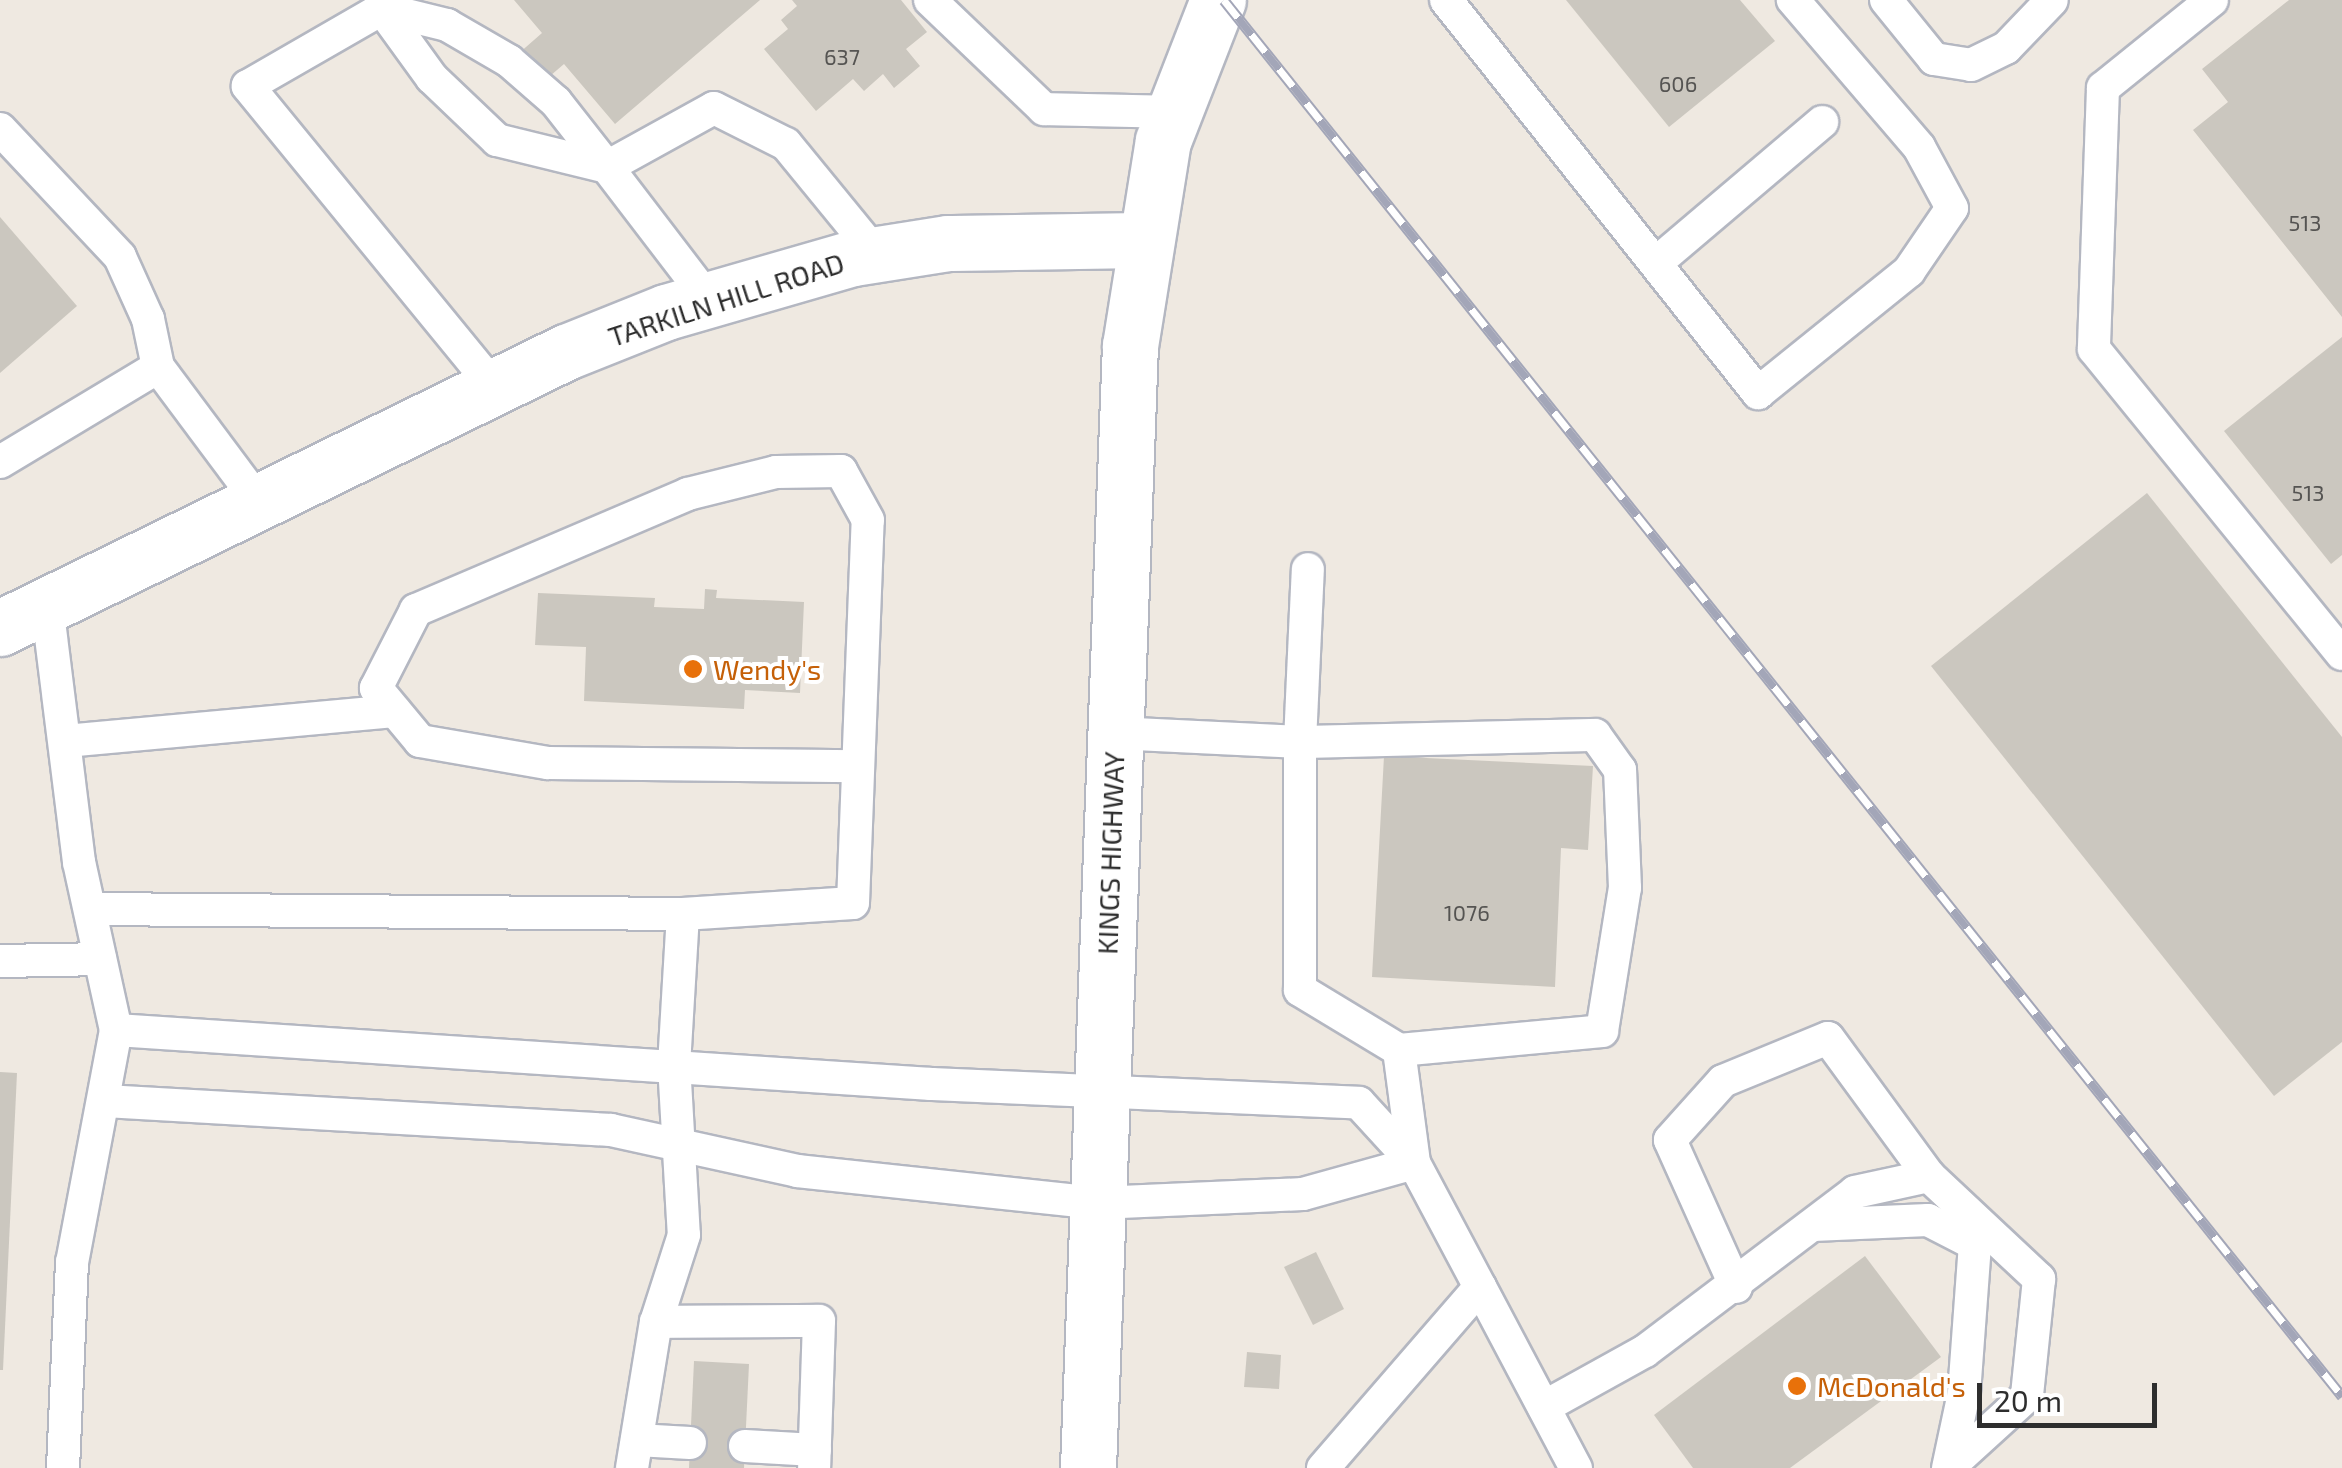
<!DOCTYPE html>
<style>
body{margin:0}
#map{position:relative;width:2342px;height:1468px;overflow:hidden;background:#efe9e1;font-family:"Exo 2",sans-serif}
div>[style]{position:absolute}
.building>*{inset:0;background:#cbc7bf}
.roads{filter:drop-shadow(2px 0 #b4b7c1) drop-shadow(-2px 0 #b4b7c1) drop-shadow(0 2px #b4b7c1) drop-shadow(0 -2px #b4b7c1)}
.lane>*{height:32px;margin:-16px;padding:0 16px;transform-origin:16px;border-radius:16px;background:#fff}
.street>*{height:55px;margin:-27.5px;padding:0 27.5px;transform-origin:27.5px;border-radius:27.5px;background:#fff}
.secondary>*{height:55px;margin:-27.5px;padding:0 27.5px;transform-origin:27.5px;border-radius:27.5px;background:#fff}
.rail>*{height:11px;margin-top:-5.5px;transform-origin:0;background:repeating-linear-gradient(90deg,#fff 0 22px,#a3a6b8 0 44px);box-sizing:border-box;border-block:2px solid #a3a6b8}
.dots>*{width:28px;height:28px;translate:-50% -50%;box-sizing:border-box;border:5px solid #fff;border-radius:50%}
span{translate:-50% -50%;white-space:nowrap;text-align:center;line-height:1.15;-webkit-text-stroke:8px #fff;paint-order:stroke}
.number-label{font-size:22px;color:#555452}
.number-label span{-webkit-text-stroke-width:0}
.street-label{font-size:28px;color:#2e2e2e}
.food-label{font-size:28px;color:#c56008}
.left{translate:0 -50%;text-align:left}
.scale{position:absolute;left:1977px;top:1383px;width:180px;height:45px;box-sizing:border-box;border:5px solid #2e2e2e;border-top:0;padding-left:12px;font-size:30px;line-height:35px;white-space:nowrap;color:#2e2e2e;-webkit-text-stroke:8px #fff;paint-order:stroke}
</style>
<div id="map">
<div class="building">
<div style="clip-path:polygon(514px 0,760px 0,615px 124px,564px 64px,543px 82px,518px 54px,542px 33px)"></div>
<div style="clip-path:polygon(792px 0,901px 0,927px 32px,906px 49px,920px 66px,894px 88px,883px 74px,864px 91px,853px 79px,816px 111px,764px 49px,788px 29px,781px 20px,797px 6px)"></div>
<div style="clip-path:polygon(1566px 0,1740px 0,1775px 41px,1669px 127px)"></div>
<div style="clip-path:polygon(2289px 0,2342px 0,2342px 317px,2193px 130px,2228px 102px,2202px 69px)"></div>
<div style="clip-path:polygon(0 217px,77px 306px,0 373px)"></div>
<div style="clip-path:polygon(2342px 337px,2342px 555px,2331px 564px,2224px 431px)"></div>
<div style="clip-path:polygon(2147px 493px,2342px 737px,2342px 1042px,2274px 1096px,1931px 666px)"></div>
<div style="clip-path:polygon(705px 589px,717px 590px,716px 598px,804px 602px,800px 693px,745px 690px,744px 709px,584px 701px,586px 647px,535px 645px,538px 593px,655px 598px,654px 607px,704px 609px)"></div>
<div style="clip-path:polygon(1384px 756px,1593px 766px,1588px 850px,1561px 848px,1555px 987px,1372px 977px)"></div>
<div style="clip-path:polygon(0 1072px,17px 1073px,3px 1370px,0 1370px)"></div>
<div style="clip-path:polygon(1316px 1252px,1344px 1309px,1313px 1325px,1284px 1267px)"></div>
<div style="clip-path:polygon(1865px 1256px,1941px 1357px,1790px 1468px,1693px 1468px,1654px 1415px)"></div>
<div style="clip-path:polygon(1247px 1352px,1281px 1355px,1279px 1389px,1244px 1387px)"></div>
<div style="clip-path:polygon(694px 1361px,749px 1364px,744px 1468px,689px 1468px)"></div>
</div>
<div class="roads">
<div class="lane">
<div style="left:930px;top:0;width:158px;rotate:43.7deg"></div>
<div style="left:1044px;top:109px;width:130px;rotate:1.3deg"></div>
<div style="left:1446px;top:0;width:502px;rotate:51.55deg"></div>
<div style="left:1758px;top:393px;width:194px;rotate:-38.9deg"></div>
<div style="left:1909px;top:271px;width:76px;rotate:-55.7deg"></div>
<div style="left:1952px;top:208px;width:69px;rotate:-118.4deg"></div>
<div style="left:1919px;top:147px;width:194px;rotate:-130.6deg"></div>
<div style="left:1886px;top:0;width:76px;rotate:50.9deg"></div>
<div style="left:1934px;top:59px;width:37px;rotate:9deg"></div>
<div style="left:1971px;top:65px;width:39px;rotate:-26deg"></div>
<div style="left:2006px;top:48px;width:66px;rotate:-46.2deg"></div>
<div style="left:2212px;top:0;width:140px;rotate:141.1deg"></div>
<div style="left:2103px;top:88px;width:261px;rotate:92deg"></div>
<div style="left:2094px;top:349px;width:393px;rotate:50.9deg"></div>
<div style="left:382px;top:9px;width:67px;rotate:13.8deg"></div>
<div style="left:447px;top:25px;width:72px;rotate:30.1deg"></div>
<div style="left:509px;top:61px;width:62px;rotate:41.1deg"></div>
<div style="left:556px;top:102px;width:83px;rotate:51.9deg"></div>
<div style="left:607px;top:167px;width:122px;rotate:-28.9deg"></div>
<div style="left:714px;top:108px;width:80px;rotate:26.6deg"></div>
<div style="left:786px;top:144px;width:144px;rotate:50.7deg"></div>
<div style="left:0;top:129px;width:175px;rotate:46.8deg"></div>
<div style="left:120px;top:257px;width:68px;rotate:65.7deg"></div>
<div style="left:148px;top:319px;width:49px;rotate:78.2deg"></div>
<div style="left:1656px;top:263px;width:218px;rotate:-40.3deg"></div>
<div style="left:494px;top:387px;width:389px;rotate:-129.3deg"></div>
<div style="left:248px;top:86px;width:155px;rotate:-29.9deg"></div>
<div style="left:382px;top:9px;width:85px;rotate:54.1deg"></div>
<div style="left:432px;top:78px;width:90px;rotate:43.6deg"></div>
<div style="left:497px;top:140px;width:113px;rotate:13.8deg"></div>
<div style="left:607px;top:167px;width:166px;rotate:52.6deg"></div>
<div style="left:0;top:462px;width:184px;rotate:-31deg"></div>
<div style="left:158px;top:367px;width:171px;rotate:53.3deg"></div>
<div style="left:47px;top:605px;width:259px;rotate:82.9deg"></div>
<div style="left:79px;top:862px;width:172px;rotate:77.6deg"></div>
<div style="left:116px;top:1030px;width:236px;rotate:100.7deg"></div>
<div style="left:72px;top:1262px;width:206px;rotate:92.5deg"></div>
<div style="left:1115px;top:733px;width:185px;rotate:2.8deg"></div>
<div style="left:1300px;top:742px;width:173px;rotate:-87.4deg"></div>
<div style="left:65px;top:741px;width:331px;rotate:-5.2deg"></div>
<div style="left:90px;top:909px;width:593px;rotate:0.48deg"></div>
<div style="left:683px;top:914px;width:150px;rotate:93.4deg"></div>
<div style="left:674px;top:1064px;width:171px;rotate:86.7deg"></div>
<div style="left:684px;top:1235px;width:91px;rotate:107.8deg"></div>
<div style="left:656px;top:1322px;width:163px;rotate:-0.4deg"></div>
<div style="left:819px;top:1321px;width:147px;rotate:91.9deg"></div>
<div style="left:683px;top:914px;width:170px;rotate:-3.7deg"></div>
<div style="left:853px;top:903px;width:383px;rotate:-87.8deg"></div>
<div style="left:868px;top:520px;width:56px;rotate:-118.9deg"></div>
<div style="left:841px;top:471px;width:65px;rotate:179.1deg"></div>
<div style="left:776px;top:472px;width:91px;rotate:166deg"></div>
<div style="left:688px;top:494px;width:296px;rotate:156.9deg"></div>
<div style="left:416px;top:610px;width:88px;rotate:117.1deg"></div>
<div style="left:376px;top:688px;width:69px;rotate:50.3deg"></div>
<div style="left:420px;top:741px;width:130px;rotate:9.8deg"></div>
<div style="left:548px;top:763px;width:310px;rotate:0.6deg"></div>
<div style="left:0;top:961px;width:100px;rotate:-1.1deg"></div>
<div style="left:116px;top:1030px;width:817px;rotate:3.79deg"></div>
<div style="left:931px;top:1084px;width:428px;rotate:2.5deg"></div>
<div style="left:1359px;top:1103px;width:81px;rotate:47.5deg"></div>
<div style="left:1414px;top:1163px;width:140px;rotate:62deg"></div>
<div style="left:1480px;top:1287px;width:240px;rotate:130.9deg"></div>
<div style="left:1399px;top:1050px;width:204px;rotate:-5.3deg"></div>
<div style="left:1602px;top:1031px;width:145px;rotate:-80.9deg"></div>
<div style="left:1625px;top:888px;width:118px;rotate:-92.4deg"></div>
<div style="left:1620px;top:770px;width:43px;rotate:-125.5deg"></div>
<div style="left:1595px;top:735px;width:295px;rotate:178.6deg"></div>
<div style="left:1300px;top:742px;width:248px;rotate:90deg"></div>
<div style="left:1300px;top:990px;width:116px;rotate:31.2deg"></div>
<div style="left:1399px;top:1050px;width:114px;rotate:82.4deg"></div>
<div style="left:105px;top:1101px;width:507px;rotate:3.28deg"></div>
<div style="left:611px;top:1130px;width:190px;rotate:12.4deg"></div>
<div style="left:797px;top:1171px;width:303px;rotate:6.1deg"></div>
<div style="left:1098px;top:1203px;width:205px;rotate:-2.5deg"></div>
<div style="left:1303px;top:1194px;width:115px;rotate:-15.6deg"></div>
<div style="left:1813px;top:1225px;width:115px;rotate:-2.5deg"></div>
<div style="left:1928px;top:1220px;width:53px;rotate:27.1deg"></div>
<div style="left:1975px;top:1244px;width:149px;rotate:94.2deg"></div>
<div style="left:1964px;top:1393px;width:77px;rotate:102deg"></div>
<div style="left:1480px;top:1287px;width:205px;rotate:62.1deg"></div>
<div style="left:1736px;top:1287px;width:161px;rotate:-114.2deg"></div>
<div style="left:1670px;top:1140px;width:79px;rotate:-48.1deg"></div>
<div style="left:1723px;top:1081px;width:113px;rotate:-22.3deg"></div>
<div style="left:1828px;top:1038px;width:171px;rotate:53.8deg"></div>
<div style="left:1544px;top:1407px;width:115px;rotate:-29deg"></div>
<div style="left:1645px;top:1351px;width:263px;rotate:-37.1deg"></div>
<div style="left:1855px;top:1192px;width:76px;rotate:-12.2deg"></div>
<div style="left:1929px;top:1176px;width:151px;rotate:43.1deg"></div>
<div style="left:2039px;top:1279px;width:118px;rotate:95.9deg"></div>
<div style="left:2027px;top:1396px;width:104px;rotate:137.7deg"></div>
<div style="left:637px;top:1440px;width:53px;rotate:3.2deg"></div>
<div style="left:745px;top:1446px;width:70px;rotate:3.3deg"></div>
<div style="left:632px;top:1468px;width:148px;rotate:-80.7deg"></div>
</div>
<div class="street">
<div style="left:0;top:628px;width:630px;rotate:-26deg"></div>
<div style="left:566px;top:352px;width:108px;rotate:-21.8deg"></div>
<div style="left:666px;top:312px;width:195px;rotate:-16.1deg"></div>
<div style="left:853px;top:258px;width:96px;rotate:-9deg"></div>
<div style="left:948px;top:243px;width:197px;rotate:-0.9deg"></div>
</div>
<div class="secondary">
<div style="left:1088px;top:1468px;width:1123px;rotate:-87.86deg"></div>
<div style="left:1130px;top:346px;width:208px;rotate:-80.9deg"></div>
<div style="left:1163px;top:141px;width:151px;rotate:-68.7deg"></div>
</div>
</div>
<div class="rail">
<div style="left:1224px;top:0;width:1789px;rotate:51.31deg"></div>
</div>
<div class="dots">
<div style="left:693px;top:669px;background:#e8710a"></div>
<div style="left:1797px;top:1386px;background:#e8710a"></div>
</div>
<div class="number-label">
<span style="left:842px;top:57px">637</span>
<span style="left:1678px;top:84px">606</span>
<span style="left:2305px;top:223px">513</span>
<span style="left:2308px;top:493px">513</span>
<span style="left:1467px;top:913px">1076</span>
</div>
<div class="street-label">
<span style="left:726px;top:299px;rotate:-18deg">TARKILN HILL ROAD</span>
<span style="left:1110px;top:853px;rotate:-88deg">KINGS HIGHWAY</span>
</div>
<div class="food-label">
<span class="left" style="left:713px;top:669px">Wendy's</span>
<span class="left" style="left:1817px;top:1386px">McDonald's</span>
</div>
<div class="scale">20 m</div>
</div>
